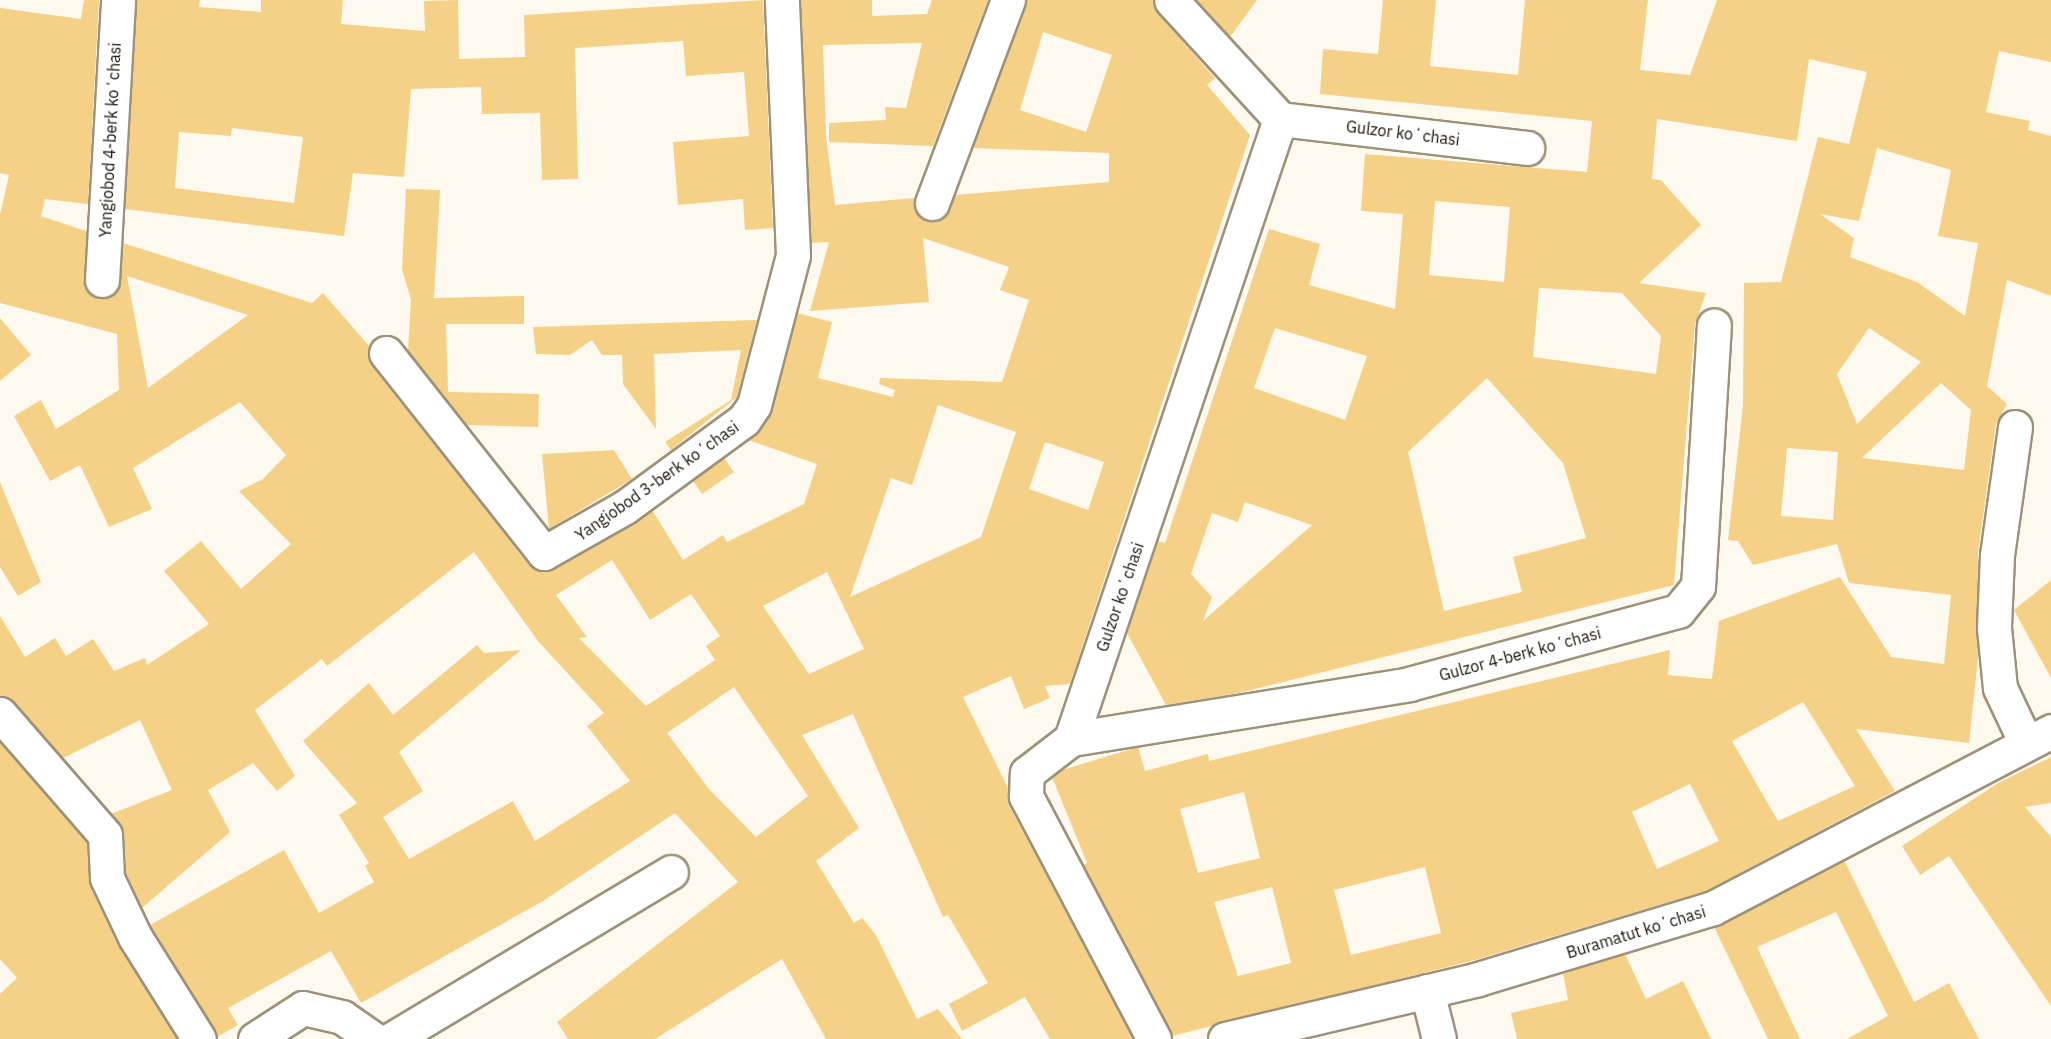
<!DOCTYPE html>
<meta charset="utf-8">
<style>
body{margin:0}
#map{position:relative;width:2051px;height:1039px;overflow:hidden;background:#fef9ee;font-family:"IBM Plex Sans",sans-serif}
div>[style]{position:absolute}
.building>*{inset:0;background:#f4d186}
.roads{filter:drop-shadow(2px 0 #9d9279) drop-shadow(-2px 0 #9d9279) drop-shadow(0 2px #9d9279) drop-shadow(0 -2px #9d9279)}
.minor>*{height:33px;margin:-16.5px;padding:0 16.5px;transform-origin:16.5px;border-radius:16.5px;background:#fff}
span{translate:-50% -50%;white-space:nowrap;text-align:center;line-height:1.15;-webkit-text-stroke:6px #fff;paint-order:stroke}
.street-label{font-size:16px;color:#17130a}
</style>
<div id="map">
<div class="building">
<div style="clip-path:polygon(evenodd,84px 0,99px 0,88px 204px,45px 199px,41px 216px,86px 231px,86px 289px,102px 299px,117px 291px,123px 243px,312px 303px,323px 293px,369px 346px,371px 365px,529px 565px,544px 572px,652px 510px,683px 560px,723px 535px,727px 542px,804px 504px,817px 464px,748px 440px,772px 410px,797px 313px,832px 322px,818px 378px,893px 397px,895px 390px,879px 384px,880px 378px,1002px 382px,1029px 300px,1000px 290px,1009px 267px,923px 238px,929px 302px,810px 311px,829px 242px,811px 243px,801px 0,872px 0,872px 16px,927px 14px,932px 0,988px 0,933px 146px,829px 142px,829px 123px,886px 120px,885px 107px,906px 108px,922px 43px,823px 45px,826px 136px,835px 205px,914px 198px,918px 215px,934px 222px,944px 217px,955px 195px,1109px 182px,1109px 153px,973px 148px,1026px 0,1153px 0,1157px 13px,1215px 78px,1207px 85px,1250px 135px,1070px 684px,1045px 686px,1050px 698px,1024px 709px,1011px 676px,963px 697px,1008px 788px,1009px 805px,1133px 1039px,1050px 1039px,1025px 997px,962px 1031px,949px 1004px,988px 983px,948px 915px,943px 917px,853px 714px,802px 735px,859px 828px,816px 861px,854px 923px,862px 918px,876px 935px,917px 1019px,938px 1009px,962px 1039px,826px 1039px,782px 959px,655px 1039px,568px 1039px,557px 1022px,738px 882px,675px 813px,543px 901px,361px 1003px,331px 951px,228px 1008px,238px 1025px,217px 1037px,150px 925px,284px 850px,319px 913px,374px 882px,365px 866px,369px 863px,339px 815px,357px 803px,303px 741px,369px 683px,393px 715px,477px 645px,484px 653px,521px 650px,399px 752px,423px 791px,383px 817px,409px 859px,513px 801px,535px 841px,630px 781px,587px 726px,604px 713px,538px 641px,474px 552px,327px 666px,322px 659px,255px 710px,295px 776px,277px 791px,253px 763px,208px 790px,230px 832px,142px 908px,126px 873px,124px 833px,111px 814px,172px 790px,140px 720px,63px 758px,14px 702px,0 696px,0 616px,25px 657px,55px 638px,66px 656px,93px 639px,114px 671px,145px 658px,147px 665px,209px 624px,164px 571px,201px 541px,241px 589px,291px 544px,239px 491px,263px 479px,286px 455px,240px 402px,133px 468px,152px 509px,109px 527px,80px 465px,50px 481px,14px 416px,41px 400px,56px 429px,119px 390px,117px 334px,0 303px,0 215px,9px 175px,0 173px,0 8px,81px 19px,84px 0,1043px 32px,1112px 55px,1086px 132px,1020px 110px,1043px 32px,84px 0,127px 276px,248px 315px,148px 388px,127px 276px,84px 0,938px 405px,1016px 432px,981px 537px,850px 597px,891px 478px,912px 485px,938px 405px,84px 0,1045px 442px,1104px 462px,1088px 510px,1029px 489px,1045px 442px,84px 0,612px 560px,650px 620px,691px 594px,720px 636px,706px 646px,715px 660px,646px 706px,579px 638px,587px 637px,556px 595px,612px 560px,84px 0,827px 572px,864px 649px,809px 674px,763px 606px,827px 572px,84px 0,734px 687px,808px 796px,756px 837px,709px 789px,667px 733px,734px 687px)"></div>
<div style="clip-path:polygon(evenodd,137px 0,200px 0,199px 7px,261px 12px,261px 0,343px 0,341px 24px,425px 31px,424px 1px,458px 0,459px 59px,525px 57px,524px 15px,763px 0,773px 228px,745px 230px,743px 199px,678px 205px,673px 142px,749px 136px,744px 72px,686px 76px,683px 41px,575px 48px,578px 179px,542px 180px,540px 113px,482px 114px,481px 87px,411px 89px,404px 177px,353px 173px,344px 236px,125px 209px,137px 0,232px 128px,303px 137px,294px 203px,175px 188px,179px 132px,231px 136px,232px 128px)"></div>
<div style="clip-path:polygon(1196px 0,1257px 0,1230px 37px)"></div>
<div style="clip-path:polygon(evenodd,1383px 0,1436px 0,1430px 66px,1518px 75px,1525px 0,1648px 0,1640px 70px,1690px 75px,1717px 0,2051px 0,2051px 62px,1999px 51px,1986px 112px,2030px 121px,2028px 130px,2051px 136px,2051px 296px,2007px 280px,1987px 386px,2007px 404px,1996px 424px,1978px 552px,1978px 658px,1969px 743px,1856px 729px,1895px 791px,1706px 891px,1475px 960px,1172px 1036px,1083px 865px,1087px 863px,1052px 777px,1062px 770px,1138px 747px,1145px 771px,1208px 754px,1209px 761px,1670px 650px,1668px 675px,1712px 679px,1719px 621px,1840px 577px,1891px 657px,1944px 664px,1951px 595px,1849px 583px,1837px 544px,1753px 565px,1738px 541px,1728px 540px,1743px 405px,1744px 283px,1781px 282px,1818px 137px,1849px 144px,1867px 72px,1809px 59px,1797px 141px,1657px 119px,1652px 179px,1661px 180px,1701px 225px,1639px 283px,1706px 293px,1695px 324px,1674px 585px,1239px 693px,1166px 705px,1127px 633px,1158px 541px,1165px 543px,1269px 229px,1320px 244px,1309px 285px,1395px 309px,1403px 214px,1361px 211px,1365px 154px,1587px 172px,1592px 121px,1320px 94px,1323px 49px,1378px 54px,1383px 0,1877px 148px,1951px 170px,1938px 236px,1978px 243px,1965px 316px,1917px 282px,1850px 257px,1854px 238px,1820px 214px,1859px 221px,1877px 148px,1383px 0,1435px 201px,1510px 207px,1504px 282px,1429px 275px,1435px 201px,1383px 0,1539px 288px,1622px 293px,1661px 336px,1656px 374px,1533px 357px,1539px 288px,1383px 0,1275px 328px,1367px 356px,1345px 420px,1254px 388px,1275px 328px,1383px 0,1869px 328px,1921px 362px,1857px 424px,1837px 374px,1869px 328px,1383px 0,1487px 378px,1563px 463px,1586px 538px,1513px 557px,1522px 592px,1444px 611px,1408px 452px,1487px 378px,1383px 0,1941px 383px,1971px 410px,1964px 470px,1862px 458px,1941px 383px,1383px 0,1787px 448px,1838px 452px,1833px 520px,1781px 516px,1787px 448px,1383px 0,1245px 502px,1312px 525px,1203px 621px,1212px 597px,1191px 574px,1212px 513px,1238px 522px,1245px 502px,1383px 0,1803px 702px,1855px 786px,1778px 821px,1732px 741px,1803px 702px,1383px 0,1690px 784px,1719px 841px,1657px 869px,1632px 812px,1690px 784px,1383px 0,1244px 792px,1260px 858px,1198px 873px,1180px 809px,1244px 792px,1383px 0,1425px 867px,1441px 933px,1351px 955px,1334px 890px,1425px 867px,1383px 0,1272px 887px,1291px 963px,1238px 976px,1214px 902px,1272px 887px)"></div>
<div style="clip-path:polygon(406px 189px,440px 190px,434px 298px,524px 296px,524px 324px,446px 324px,448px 392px,539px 394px,538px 427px,467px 425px,408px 351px,411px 300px,402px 269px)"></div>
<div style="clip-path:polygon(0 318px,31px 355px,0 381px)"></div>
<div style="clip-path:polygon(757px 320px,737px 397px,671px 450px,665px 442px,731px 400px,741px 350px,654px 354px,656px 429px,623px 384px,622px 355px,602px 355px,592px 340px,570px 355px,536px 354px,533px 327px)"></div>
<div style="clip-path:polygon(614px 450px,632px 479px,549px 529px,542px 454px)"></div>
<div style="clip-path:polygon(724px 458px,734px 472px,702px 494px,693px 481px)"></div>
<div style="clip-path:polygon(0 482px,41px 582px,18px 596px,0 567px)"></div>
<div style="clip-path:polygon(2051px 580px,2051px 678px,2014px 610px)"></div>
<div style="clip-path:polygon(0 743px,87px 842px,90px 886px,119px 947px,177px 1039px,0 1039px,0 994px,17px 978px,0 959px)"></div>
<div style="clip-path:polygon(2051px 757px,2051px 803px,2025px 807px,2051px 837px,2051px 1006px,1949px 856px,1920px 875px,1902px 846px,1998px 783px)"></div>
<div style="clip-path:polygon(1844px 860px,1914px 1002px,1949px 983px,1979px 1039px,1847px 1039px,1888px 1016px,1836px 912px,1757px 947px,1800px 1039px,1768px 1039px,1714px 927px)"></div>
<div style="clip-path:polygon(1625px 954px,1646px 999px,1683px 981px,1711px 1039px,1517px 1039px,1511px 1013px,1568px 1000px,1563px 973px)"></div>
</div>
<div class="roads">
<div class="minor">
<div style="left:1280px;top:119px;width:249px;rotate:6.7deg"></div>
<div style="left:932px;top:203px;width:217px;rotate:-69.5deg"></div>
<div style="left:102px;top:280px;width:280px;rotate:-86.7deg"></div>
<div style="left:386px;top:353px;width:255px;rotate:51.7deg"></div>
<div style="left:544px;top:553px;width:93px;rotate:-29.6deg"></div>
<div style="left:625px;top:507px;width:147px;rotate:-36.2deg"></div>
<div style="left:744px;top:420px;width:18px;rotate:-56deg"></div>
<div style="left:754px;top:405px;width:155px;rotate:-75.4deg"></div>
<div style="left:793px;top:255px;width:255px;rotate:-92.5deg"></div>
<div style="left:2015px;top:427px;width:129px;rotate:98deg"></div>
<div style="left:1997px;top:555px;width:73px;rotate:92.4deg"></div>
<div style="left:1994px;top:628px;width:60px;rotate:84.3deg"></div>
<div style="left:2000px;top:688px;width:59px;rotate:64.7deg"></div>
<div style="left:0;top:714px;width:160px;rotate:49deg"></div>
<div style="left:105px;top:835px;width:43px;rotate:87.3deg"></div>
<div style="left:107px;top:878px;width:65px;rotate:64.6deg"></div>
<div style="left:135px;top:937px;width:120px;rotate:57.9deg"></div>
<div style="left:1071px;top:739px;width:342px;rotate:-9.2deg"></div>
<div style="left:1409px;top:684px;width:279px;rotate:-15.2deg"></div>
<div style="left:1678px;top:611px;width:32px;rotate:-51deg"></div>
<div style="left:1698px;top:586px;width:261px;rotate:-86.5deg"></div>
<div style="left:1427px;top:991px;width:49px;rotate:76deg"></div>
<div style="left:255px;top:1039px;width:57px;rotate:-32.9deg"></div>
<div style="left:303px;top:1008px;width:40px;rotate:13deg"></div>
<div style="left:342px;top:1017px;width:39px;rotate:35deg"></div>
<div style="left:392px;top:1039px;width:325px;rotate:-30.9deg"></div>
<div style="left:1154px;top:1039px;width:275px;rotate:-117.8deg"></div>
<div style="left:1026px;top:796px;width:23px;rotate:-88deg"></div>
<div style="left:1027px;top:773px;width:56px;rotate:-37.7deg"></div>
<div style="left:1071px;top:739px;width:654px;rotate:-71.37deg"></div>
<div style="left:1280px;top:119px;width:161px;rotate:-132.5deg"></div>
<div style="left:1225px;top:1039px;width:260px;rotate:-13.3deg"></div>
<div style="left:1478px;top:979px;width:245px;rotate:-16.8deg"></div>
<div style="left:1713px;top:908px;width:382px;rotate:-27.6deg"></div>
</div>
</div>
<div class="street-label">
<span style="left:1403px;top:133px;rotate:7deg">Gulzor koʻchasi</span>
<span style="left:110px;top:140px;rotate:-87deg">Yangiobod 4-berk koʼchasi</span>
<span style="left:657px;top:481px;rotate:-35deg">Yangiobod 3-berk koʼchasi</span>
<span style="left:1120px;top:597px;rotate:-71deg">Gulzor koʻchasi</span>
<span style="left:1520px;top:654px;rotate:-15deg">Gulzor 4-berk koʼchasi</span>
<span style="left:1636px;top:932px;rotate:-17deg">Buramatut koʻchasi</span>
</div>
</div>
